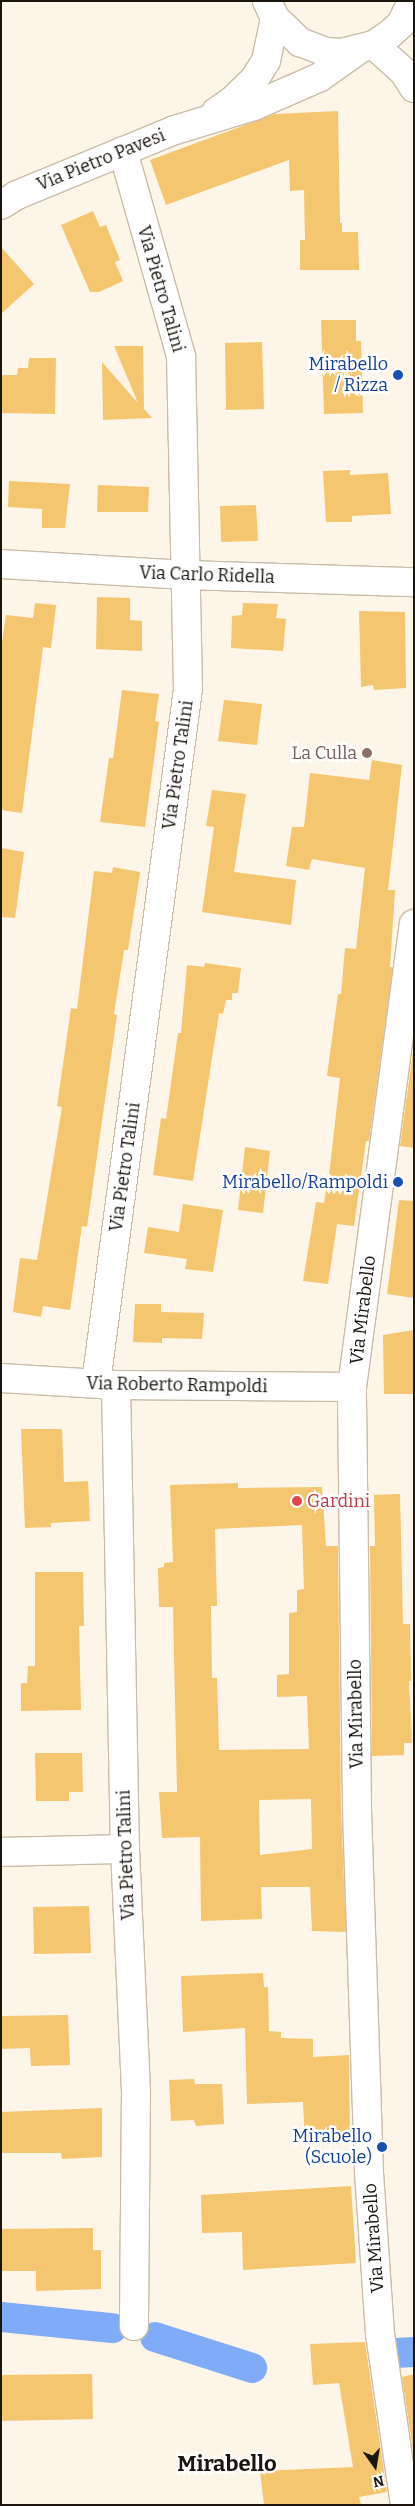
<!DOCTYPE html>
<style>
body{margin:0}
#map{position:relative;width:415px;height:2506px;overflow:hidden;background:#fdf6e8;font-family:Bitter,serif}
div>[style]{position:absolute}
.canal>*{height:30px;margin:-15px;padding:0 15px;transform-origin:15px;border-radius:15px;background:#80acf7}
.building>*{inset:0;background:#f4c66f}
.roads{filter:drop-shadow(1px 0 #cabda8) drop-shadow(-1px 0 #cabda8) drop-shadow(0 1px #cabda8) drop-shadow(0 -1px #cabda8)}
.minor>*{height:28px;margin:-14px;padding:0 14px;transform-origin:14px;border-radius:14px;background:#fff}
.dots>*{width:14px;height:14px;translate:-50% -50%;box-sizing:border-box;border:2px solid #fff;border-radius:50%}
span{translate:-50% -50%;white-space:nowrap;text-align:center;line-height:1.15;-webkit-text-stroke:4.5px #fff;paint-order:stroke}
.street-label{font-size:18px;color:#1a160e}
.transit-label{font-size:18px;color:#164399}
.right{translate:-100% -50%;text-align:right}
.education-label{font-size:18px;color:#785e54}
.health-label{font-size:18px;color:#be3a42}
.left{translate:0 -50%;text-align:left}
.district-label{font-size:22px;color:#1a160e;font-weight:700}
.frame{position:absolute;inset:0;border:2px solid #1a160e;pointer-events:none}
.north{position:absolute;left:350px;top:2441px;width:50px;height:50px;-webkit-text-stroke:4px #fff;paint-order:stroke;rotate:167deg;font-size:14px;font-weight:700;line-height:20px;text-align:center;color:#1a160e}
.north::after{content:'';display:block;margin:auto;width:18px;height:22px;background:#1a160e;clip-path:polygon(50% 0,100% 100%,50% 72%,0 100%)}
</style>
<div id="map">
<div class="canal">
<div style="left:1px;top:2317px;width:112px;rotate:5.7deg"></div>
<div style="left:155px;top:2337px;width:102px;rotate:17.7deg"></div>
<div style="left:395px;top:2353px;width:19px;rotate:-3deg"></div>
</div>
<div class="building">
<div style="clip-path:polygon(338px 111px,340px 223px,342px 223px,342px 232px,358px 232px,359px 270px,300px 270px,300px 240px,305px 240px,304px 190px,290px 191px,289px 160px,166px 205px,150px 160px,275px 114px)"></div>
<div style="clip-path:polygon(93px 211px,100px 227px,106px 225px,120px 260px,115px 262px,123px 281px,99px 292px,90px 292px,61px 225px)"></div>
<div style="clip-path:polygon(1px 247px,34px 284px,1px 314px)"></div>
<div style="clip-path:polygon(321px 320px,356px 320px,356px 341px,361px 341px,363px 413px,324px 414px)"></div>
<div style="clip-path:polygon(262px 342px,264px 409px,226px 410px,225px 343px)"></div>
<div style="clip-path:polygon(114px 346px,143px 346px,144px 409px,152px 418px,103px 420px,102px 362px,138px 403px)"></div>
<div style="clip-path:polygon(29px 358px,56px 358px,55px 414px,1px 413px,1px 375px,17px 375px,18px 368px,28px 368px)"></div>
<div style="clip-path:polygon(350px 470px,350px 475px,388px 473px,391px 514px,352px 516px,352px 522px,326px 522px,323px 471px)"></div>
<div style="clip-path:polygon(9px 481px,70px 484px,65px 528px,42px 528px,42px 509px,8px 507px)"></div>
<div style="clip-path:polygon(98px 485px,149px 487px,148px 512px,97px 512px)"></div>
<div style="clip-path:polygon(256px 505px,258px 541px,221px 542px,220px 506px)"></div>
<div style="clip-path:polygon(97px 597px,130px 598px,130px 620px,142px 621px,142px 651px,96px 649px)"></div>
<div style="clip-path:polygon(35px 603px,56px 605px,51px 648px,43px 647px,22px 813px,1px 810px,1px 649px,6px 615px,33px 618px)"></div>
<div style="clip-path:polygon(243px 603px,278px 604px,276px 618px,286px 619px,283px 651px,231px 648px,232px 616px,242px 615px)"></div>
<div style="clip-path:polygon(359px 611px,405px 612px,406px 688px,374px 690px,373px 685px,361px 687px)"></div>
<div style="clip-path:polygon(122px 690px,159px 694px,155px 721px,159px 722px,145px 827px,100px 822px,109px 758px,113px 758px)"></div>
<div style="clip-path:polygon(224px 700px,262px 704px,257px 745px,218px 741px)"></div>
<div style="clip-path:polygon(372px 760px,402px 765px,388px 890px,395px 890px,390px 967px,393px 967px,369px 1141px,366px 1141px,354px 1226px,337px 1224px,328px 1284px,303px 1281px,316px 1202px,324px 1203px,330px 1167px,340px 1078px,327px 1076px,338px 994px,341px 994px,345px 948px,356px 949px,365px 868px,312px 859px,309px 870px,286px 866px,292px 827px,304px 827px,310px 773px,369px 780px)"></div>
<div style="clip-path:polygon(212px 790px,246px 794px,234px 872px,296px 880px,291px 925px,202px 912px,214px 827px,206px 826px)"></div>
<div style="clip-path:polygon(1px 848px,24px 852px,15px 918px,1px 917px)"></div>
<div style="clip-path:polygon(113px 867px,140px 872px,128px 950px,124px 950px,114px 1014px,117px 1015px,87px 1227px,82px 1226px,70px 1310px,43px 1306px,41px 1317px,13px 1312px,20px 1258px,37px 1260px,62px 1107px,57px 1106px,71px 1008px,77px 1009px,94px 871px,112px 873px)"></div>
<div style="clip-path:polygon(205px 963px,241px 968px,238px 993px,232px 993px,232px 1000px,226px 1000px,223px 1014px,219px 1013px,193px 1181px,153px 1175px,161px 1118px,166px 1119px,178px 1033px,181px 1033px,187px 965px,204px 967px)"></div>
<div style="clip-path:polygon(414px 1044px,414px 1148px,400px 1146px)"></div>
<div style="clip-path:polygon(245px 1147px,270px 1151px,263px 1213px,238px 1210px)"></div>
<div style="clip-path:polygon(399px 1200px,414px 1201px,414px 1298px,387px 1294px)"></div>
<div style="clip-path:polygon(183px 1204px,223px 1210px,213px 1272px,185px 1269px,187px 1259px,144px 1253px,148px 1227px,179px 1232px)"></div>
<div style="clip-path:polygon(135px 1304px,161px 1304px,161px 1312px,204px 1313px,202px 1339px,162px 1338px,162px 1343px,133px 1342px)"></div>
<div style="clip-path:polygon(414px 1330px,414px 1394px,384px 1394px,383px 1335px)"></div>
<div style="clip-path:polygon(21px 1429px,62px 1429px,64px 1482px,88px 1481px,90px 1521px,51px 1523px,51px 1527px,25px 1528px)"></div>
<div style="clip-path:polygon(evenodd,238px 1483px,238px 1488px,322px 1487px,326px 1546px,338px 1546px,341px 1806px,346px 1932px,312px 1931px,310px 1887px,261px 1887px,262px 1919px,201px 1921px,200px 1837px,162px 1838px,159px 1792px,177px 1792px,173px 1607px,159px 1607px,158px 1568px,164px 1567px,164px 1563px,173px 1562px,170px 1485px,238px 1483px,302px 1525px,304px 1589px,297px 1590px,297px 1612px,289px 1613px,289px 1674px,277px 1675px,277px 1697px,307px 1696px,309px 1749px,219px 1750px,217px 1678px,212px 1678px,211px 1606px,217px 1606px,215px 1529px,302px 1525px,238px 1483px,311px 1799px,312px 1849px,260px 1855px,259px 1800px,311px 1799px)"></div>
<div style="clip-path:polygon(400px 1494px,403px 1624px,410px 1624px,411px 1681px,409px 1681px,412px 1743px,404px 1743px,404px 1755px,372px 1756px,370px 1546px,375px 1546px,374px 1495px)"></div>
<div style="clip-path:polygon(35px 1572px,83px 1572px,84px 1626px,79px 1626px,81px 1710px,21px 1711px,21px 1683px,27px 1683px,28px 1666px,35px 1666px)"></div>
<div style="clip-path:polygon(35px 1753px,82px 1753px,83px 1792px,69px 1792px,69px 1801px,36px 1801px)"></div>
<div style="clip-path:polygon(89px 1906px,91px 1953px,34px 1954px,33px 1907px)"></div>
<div style="clip-path:polygon(263px 1973px,264px 1987px,268px 1987px,269px 2031px,281px 2032px,281px 2038px,313px 2039px,313px 2057px,349px 2055px,350px 2139px,305px 2142px,303px 2102px,247px 2104px,245px 2028px,183px 2032px,181px 1976px)"></div>
<div style="clip-path:polygon(68px 2015px,70px 2065px,31px 2066px,30px 2048px,1px 2049px,1px 2016px)"></div>
<div style="clip-path:polygon(194px 2079px,195px 2084px,222px 2084px,224px 2124px,196px 2126px,194px 2120px,171px 2121px,169px 2080px)"></div>
<div style="clip-path:polygon(102px 2108px,102px 2157px,62px 2159px,61px 2153px,1px 2153px,1px 2112px)"></div>
<div style="clip-path:polygon(351px 2186px,356px 2263px,243px 2270px,242px 2232px,202px 2233px,201px 2195px)"></div>
<div style="clip-path:polygon(93px 2228px,93px 2250px,101px 2250px,101px 2289px,36px 2291px,36px 2271px,1px 2271px,1px 2229px)"></div>
<div style="clip-path:polygon(365px 2342px,387px 2492px,359px 2497px,361px 2505px,264px 2505px,260px 2471px,353px 2467px,339px 2383px,313px 2385px,310px 2344px)"></div>
<div style="clip-path:polygon(92px 2374px,93px 2419px,1px 2421px,1px 2375px)"></div>
<div style="clip-path:polygon(414px 2374px,414px 2457px,402px 2377px)"></div>
</div>
<div class="roads">
<div class="minor">
<div style="left:267px;top:1px;width:19px;rotate:65deg"></div>
<div style="left:275px;top:18px;width:35px;rotate:44deg"></div>
<div style="left:300px;top:42px;width:28px;rotate:21deg"></div>
<div style="left:326px;top:52px;width:15px;rotate:4deg"></div>
<div style="left:341px;top:53px;width:34px;rotate:-14deg"></div>
<div style="left:374px;top:45px;width:19px;rotate:-35deg"></div>
<div style="left:390px;top:34px;width:15px;rotate:-42deg"></div>
<div style="left:401px;top:24px;width:25px;rotate:-64deg"></div>
<div style="left:374px;top:45px;width:40px;rotate:42deg"></div>
<div style="left:404px;top:72px;width:19px;rotate:58deg"></div>
<div style="left:216px;top:112px;width:19px;rotate:-35deg"></div>
<div style="left:232px;top:101px;width:30px;rotate:-44deg"></div>
<div style="left:254px;top:80px;width:22px;rotate:-58deg"></div>
<div style="left:266px;top:61px;width:44px;rotate:-78.2deg"></div>
<div style="left:1px;top:205px;width:19px;rotate:-32deg"></div>
<div style="left:17px;top:195px;width:171px;rotate:-22.4deg"></div>
<div style="left:175px;top:130px;width:83px;rotate:-16.9deg"></div>
<div style="left:254px;top:106px;width:72px;rotate:-23.7deg"></div>
<div style="left:320px;top:77px;width:45px;rotate:-35.1deg"></div>
<div style="left:1px;top:564px;width:185px;rotate:3.4deg"></div>
<div style="left:186px;top:575px;width:228px;rotate:1.8deg"></div>
<div style="left:1px;top:1378px;width:115px;rotate:3.5deg"></div>
<div style="left:116px;top:1385px;width:236px;rotate:0.5deg"></div>
<div style="left:96px;top:1383px;width:700px;rotate:-82.45deg"></div>
<div style="left:188px;top:689px;width:333px;rotate:-91.2deg"></div>
<div style="left:181px;top:356px;width:213px;rotate:-105.8deg"></div>
<div style="left:116px;top:1385px;width:464px;rotate:88.9deg"></div>
<div style="left:125px;top:1849px;width:242px;rotate:87.4deg"></div>
<div style="left:136px;top:2091px;width:235px;rotate:90.5deg"></div>
<div style="left:1px;top:1852px;width:124px;rotate:-1.4deg"></div>
<div style="left:405px;top:2505px;width:173px;rotate:-98.3deg"></div>
<div style="left:380px;top:2334px;width:162px;rotate:-93.9deg"></div>
<div style="left:369px;top:2172px;width:366px;rotate:-91.9deg"></div>
<div style="left:357px;top:1806px;width:419px;rotate:-90.7deg"></div>
<div style="left:352px;top:1387px;width:467px;rotate:-82.4deg"></div>
</div>
</div>
<div class="dots">
<div style="left:398px;top:375px;background:#1a4fb4"></div>
<div style="left:367px;top:753px;background:#8d6e63"></div>
<div style="left:398px;top:1182px;background:#1a4fb4"></div>
<div style="left:297px;top:1501px;background:#e0444e"></div>
<div style="left:382px;top:2147px;background:#1a4fb4"></div>
</div>
<div class="street-label">
<span style="left:101px;top:160px;rotate:-22deg">Via Pietro Pavesi</span>
<span style="left:161px;top:289px;rotate:74deg">Via Pietro Talini</span>
<span style="left:207px;top:575px;rotate:2deg">Via Carlo Ridella</span>
<span style="left:178px;top:765px;rotate:-82deg">Via Pietro Talini</span>
<span style="left:125px;top:1167px;rotate:-82deg">Via Pietro Talini</span>
<span style="left:363px;top:1310px;rotate:-83deg">Via Mirabello</span>
<span style="left:177px;top:1385px;rotate:1deg">Via Roberto Rampoldi</span>
<span style="left:356px;top:1714px;rotate:-91deg">Via Mirabello</span>
<span style="left:126px;top:1855px;rotate:-92deg">Via Pietro Talini</span>
<span style="left:374px;top:2238px;rotate:-94deg">Via Mirabello</span>
</div>
<div class="transit-label">
<span class="right" style="left:388px;top:375px">Mirabello<br>/ Rizza</span>
<span class="right" style="left:388px;top:1182px">Mirabello/Rampoldi</span>
<span class="right" style="left:372px;top:2147px">Mirabello<br>(Scuole)</span>
</div>
<div class="education-label">
<span class="right" style="left:357px;top:753px">La Culla</span>
</div>
<div class="health-label">
<span class="left" style="left:307px;top:1501px">Gardini</span>
</div>
<div class="district-label">
<span style="left:227px;top:2464px">Mirabello</span>
</div>
<div class="frame"></div>
<div class="north">N</div>
</div>
